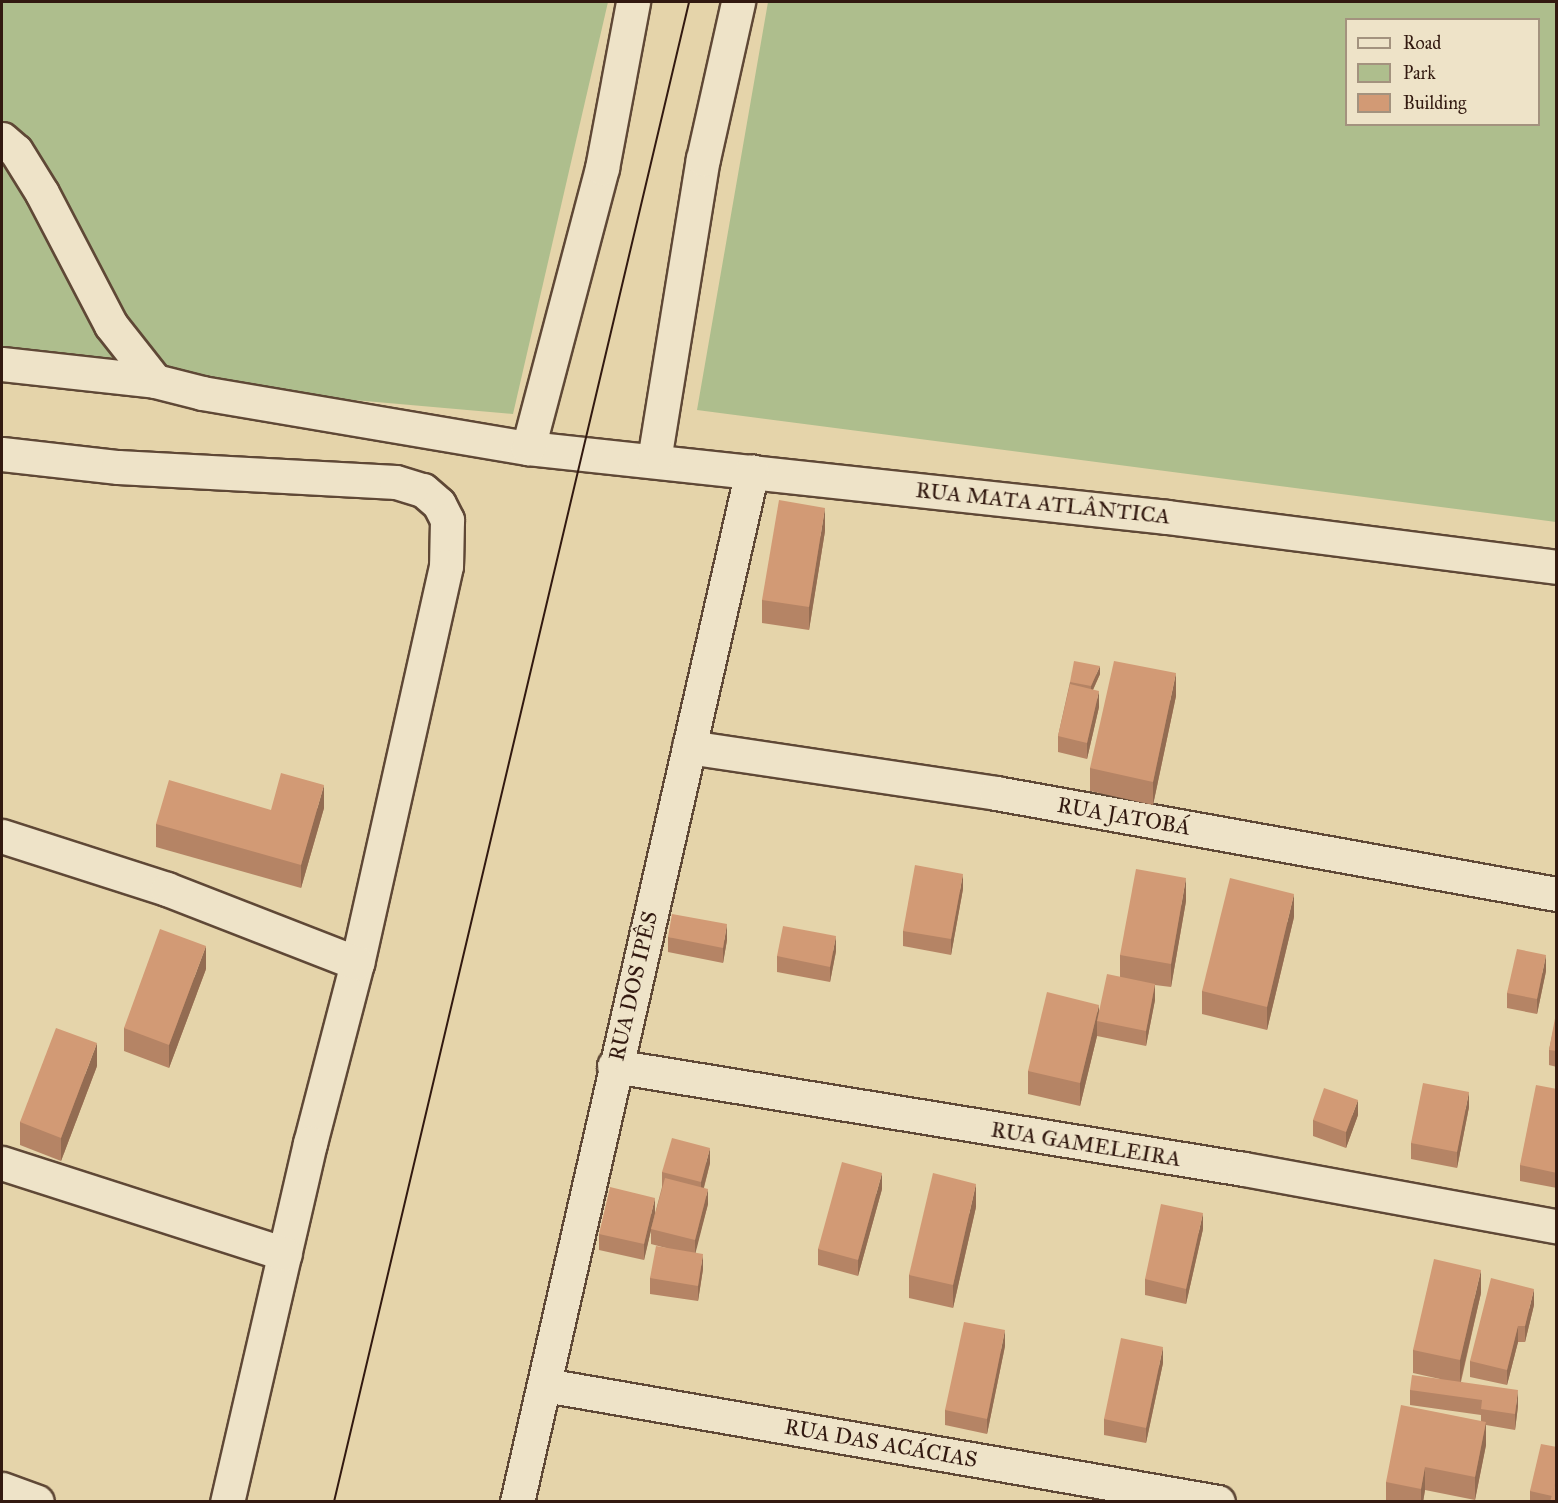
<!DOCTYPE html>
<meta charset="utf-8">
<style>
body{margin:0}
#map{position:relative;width:1558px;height:1503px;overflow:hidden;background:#e5d4aa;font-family:"IM FELL Great Primer",serif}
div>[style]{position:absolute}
.green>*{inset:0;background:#aebe8d}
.roads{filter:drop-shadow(2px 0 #5f4836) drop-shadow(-2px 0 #5f4836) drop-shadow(0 2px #5f4836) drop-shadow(0 -2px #5f4836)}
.minor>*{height:33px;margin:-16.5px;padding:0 16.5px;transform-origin:16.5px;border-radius:16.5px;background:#eee3c8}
.tram>*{height:1.5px;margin:-0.75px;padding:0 0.75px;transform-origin:0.75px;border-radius:0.75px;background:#321910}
.wall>*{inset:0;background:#b58465}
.shaded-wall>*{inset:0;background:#936c52}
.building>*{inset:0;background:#d29a75}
span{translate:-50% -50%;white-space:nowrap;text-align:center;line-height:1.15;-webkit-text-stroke:4.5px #eee3c8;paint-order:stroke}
.street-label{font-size:22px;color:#321910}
.frame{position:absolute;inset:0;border:3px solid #321910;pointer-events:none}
.legend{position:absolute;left:1345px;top:18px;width:195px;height:108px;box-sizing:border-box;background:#eee3c8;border:2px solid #a3927e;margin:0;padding:8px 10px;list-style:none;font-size:18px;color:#321910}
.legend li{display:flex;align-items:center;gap:12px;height:30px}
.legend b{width:30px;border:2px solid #a3927e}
</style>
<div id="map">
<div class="green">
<div style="clip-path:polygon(2px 2px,608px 2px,513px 414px,2px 369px)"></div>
<div style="clip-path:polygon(evenodd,768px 2px,1556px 2px,1556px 522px,697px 410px,768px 2px,1346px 20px,1538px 20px,1538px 124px,1346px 124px,1346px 20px)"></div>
</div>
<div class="roads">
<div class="minor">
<div style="left:2px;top:139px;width:18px;rotate:41deg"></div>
<div style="left:16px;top:151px;width:49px;rotate:58.2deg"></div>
<div style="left:42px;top:193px;width:149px;rotate:62.4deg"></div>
<div style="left:111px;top:325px;width:71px;rotate:51.8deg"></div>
<div style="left:155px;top:381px;width:49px;rotate:14.3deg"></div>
<div style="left:202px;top:393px;width:331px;rotate:9.6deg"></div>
<div style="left:528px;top:448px;width:643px;rotate:6.16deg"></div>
<div style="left:1167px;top:517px;width:392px;rotate:7.3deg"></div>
<div style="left:2px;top:364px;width:154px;rotate:6.3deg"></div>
<div style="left:528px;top:448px;width:290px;rotate:-75.2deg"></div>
<div style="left:602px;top:168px;width:169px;rotate:-79.4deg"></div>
<div style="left:2px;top:454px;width:117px;rotate:6.4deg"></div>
<div style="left:118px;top:467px;width:278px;rotate:3.1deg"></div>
<div style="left:396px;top:482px;width:28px;rotate:17deg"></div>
<div style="left:423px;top:490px;width:21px;rotate:41deg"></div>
<div style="left:439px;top:504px;width:18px;rotate:63deg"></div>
<div style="left:447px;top:520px;width:46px;rotate:91.2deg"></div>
<div style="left:446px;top:566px;width:407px;rotate:102.6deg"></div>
<div style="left:357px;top:963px;width:186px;rotate:104.6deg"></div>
<div style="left:310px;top:1143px;width:368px;rotate:103deg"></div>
<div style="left:654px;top:460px;width:305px;rotate:-80.8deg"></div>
<div style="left:703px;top:159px;width:161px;rotate:-77.4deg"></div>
<div style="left:689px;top:747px;width:310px;rotate:8.5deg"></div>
<div style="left:996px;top:793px;width:569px;rotate:10.22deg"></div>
<div style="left:2px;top:836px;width:173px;rotate:17.8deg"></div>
<div style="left:167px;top:889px;width:204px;rotate:21.3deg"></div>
<div style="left:614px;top:1066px;width:638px;rotate:9.29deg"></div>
<div style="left:1244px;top:1169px;width:317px;rotate:10.4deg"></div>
<div style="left:2px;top:1163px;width:297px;rotate:17.8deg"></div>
<div style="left:545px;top:1385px;width:683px;rotate:9.86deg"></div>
<div style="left:2px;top:1489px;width:37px;rotate:20deg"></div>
<div style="left:517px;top:1502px;width:1057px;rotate:-77.16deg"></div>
</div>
</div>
<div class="tram">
<div style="left:334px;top:1502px;width:1541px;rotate:-76.68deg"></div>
</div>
<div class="wall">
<div style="clip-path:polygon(825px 531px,809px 630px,762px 623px,762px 600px)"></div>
<div style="clip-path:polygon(1100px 674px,1093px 690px,1099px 707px,1087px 759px,1058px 752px,1058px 736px,1070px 682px)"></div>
<div style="clip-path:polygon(1176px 696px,1153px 805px,1090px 791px,1090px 768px)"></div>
<div style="clip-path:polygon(324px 808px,301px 888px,156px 847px,156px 824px,271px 810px)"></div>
<div style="clip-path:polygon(963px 889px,951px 955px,903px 946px,903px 931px)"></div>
<div style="clip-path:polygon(1186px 901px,1171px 987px,1155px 985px,1155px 1000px,1146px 1046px,1097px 1036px,1080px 1106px,1028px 1094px,1028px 1071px,1099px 1011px,1120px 977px,1120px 955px)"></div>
<div style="clip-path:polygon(1294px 917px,1267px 1030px,1202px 1014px,1202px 991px)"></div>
<div style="clip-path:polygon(668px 937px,727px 940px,723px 963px,668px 952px)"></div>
<div style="clip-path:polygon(836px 951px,830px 982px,777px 972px,777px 956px)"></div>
<div style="clip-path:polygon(206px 969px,169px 1068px,124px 1051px,124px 1028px)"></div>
<div style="clip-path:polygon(1546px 971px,1537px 1014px,1507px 1008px,1507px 993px)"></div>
<div style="clip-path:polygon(1557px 1013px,1557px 1067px,1549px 1065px,1549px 1050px)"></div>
<div style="clip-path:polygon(97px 1066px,61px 1161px,20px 1145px,20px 1122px)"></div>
<div style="clip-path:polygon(1557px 1089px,1557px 1188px,1520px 1181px,1520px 1165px)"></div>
<div style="clip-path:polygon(1469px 1107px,1457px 1168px,1411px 1159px,1411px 1143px)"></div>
<div style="clip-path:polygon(1358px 1115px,1346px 1148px,1313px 1136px,1313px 1120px)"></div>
<div style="clip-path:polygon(710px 1163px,704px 1188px,708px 1204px,695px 1252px,703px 1269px,698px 1301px,650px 1294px,650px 1278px,666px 1248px,651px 1244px,651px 1229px,662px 1187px,662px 1172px)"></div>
<div style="clip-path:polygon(882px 1189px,858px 1276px,818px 1265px,818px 1249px)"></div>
<div style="clip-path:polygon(976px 1207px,953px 1308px,909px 1298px,909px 1275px)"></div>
<div style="clip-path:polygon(655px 1213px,644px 1260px,599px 1250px,599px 1234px)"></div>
<div style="clip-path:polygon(1203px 1229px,1186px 1304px,1145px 1295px,1145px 1279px)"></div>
<div style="clip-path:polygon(1481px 1293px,1461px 1382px,1518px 1406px,1515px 1430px,1486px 1425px,1486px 1445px,1475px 1500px,1425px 1490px,1423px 1502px,1386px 1502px,1386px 1482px,1481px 1421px,1481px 1415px,1410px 1405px,1410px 1390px,1440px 1379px,1413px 1373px,1413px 1350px)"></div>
<div style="clip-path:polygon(1534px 1305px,1525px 1342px,1518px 1342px,1507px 1385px,1470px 1377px,1470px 1361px)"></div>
<div style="clip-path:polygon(1005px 1346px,987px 1434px,945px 1425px,945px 1410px)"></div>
<div style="clip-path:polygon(1163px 1363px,1146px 1443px,1104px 1435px,1104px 1419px)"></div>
<div style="clip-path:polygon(1557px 1447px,1557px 1502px,1530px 1502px,1530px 1491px)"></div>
</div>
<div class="shaded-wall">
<div style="clip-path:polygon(825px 508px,825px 531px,809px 630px,809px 607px)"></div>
<div style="clip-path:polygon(1100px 666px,1100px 674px,1091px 694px,1091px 686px)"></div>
<div style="clip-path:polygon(1176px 673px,1176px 696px,1153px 805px,1153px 782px)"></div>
<div style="clip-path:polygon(1099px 691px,1099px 707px,1087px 759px,1087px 743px)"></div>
<div style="clip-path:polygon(324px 785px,324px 808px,301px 888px,301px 865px)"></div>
<div style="clip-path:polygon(963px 874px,963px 889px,951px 955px,951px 939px)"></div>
<div style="clip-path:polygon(1186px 878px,1186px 901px,1171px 987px,1171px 964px)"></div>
<div style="clip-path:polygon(1294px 894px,1294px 917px,1267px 1030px,1267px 1007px)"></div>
<div style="clip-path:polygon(727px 924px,727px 940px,723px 963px,723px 948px)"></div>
<div style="clip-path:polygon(836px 936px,836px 951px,830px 982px,830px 967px)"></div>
<div style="clip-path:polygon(206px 946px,206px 969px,169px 1068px,169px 1045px)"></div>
<div style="clip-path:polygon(1546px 955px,1546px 971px,1537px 1014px,1537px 999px)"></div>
<div style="clip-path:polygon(1155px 984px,1155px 1000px,1146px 1046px,1146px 1031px)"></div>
<div style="clip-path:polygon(1099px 1005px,1099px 1021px,1097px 1021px,1097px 1036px,1080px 1106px,1080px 1083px)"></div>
<div style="clip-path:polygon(97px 1043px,97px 1066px,61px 1161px,61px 1138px)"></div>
<div style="clip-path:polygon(1469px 1092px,1469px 1107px,1457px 1168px,1457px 1152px)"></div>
<div style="clip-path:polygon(1358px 1100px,1358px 1115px,1346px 1148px,1346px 1132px)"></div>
<div style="clip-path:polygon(710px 1148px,710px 1163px,701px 1198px,701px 1182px)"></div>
<div style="clip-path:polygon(882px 1173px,882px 1189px,858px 1276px,858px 1260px)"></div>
<div style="clip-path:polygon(976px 1184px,976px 1207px,953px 1308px,953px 1285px)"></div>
<div style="clip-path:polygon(708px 1189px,708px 1204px,695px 1255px,695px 1240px)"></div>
<div style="clip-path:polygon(655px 1198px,655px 1213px,644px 1260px,644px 1244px)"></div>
<div style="clip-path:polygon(1203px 1213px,1203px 1229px,1186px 1304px,1186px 1289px)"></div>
<div style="clip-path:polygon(703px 1254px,703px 1269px,698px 1301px,698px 1286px)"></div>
<div style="clip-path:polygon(1481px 1270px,1481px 1293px,1460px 1383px,1460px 1360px)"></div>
<div style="clip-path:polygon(1534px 1289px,1534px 1305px,1525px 1342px,1525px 1326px)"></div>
<div style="clip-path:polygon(1518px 1326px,1518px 1342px,1507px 1385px,1507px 1370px)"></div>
<div style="clip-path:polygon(1005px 1330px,1005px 1346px,987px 1434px,987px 1419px)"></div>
<div style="clip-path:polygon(1163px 1347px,1163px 1363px,1146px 1443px,1146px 1428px)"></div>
<div style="clip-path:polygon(1518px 1390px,1518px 1406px,1515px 1430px,1515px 1414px)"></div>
<div style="clip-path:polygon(1486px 1422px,1486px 1445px,1475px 1500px,1475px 1477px)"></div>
<div style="clip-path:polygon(1425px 1467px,1425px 1490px,1423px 1502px,1421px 1502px,1421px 1489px)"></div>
</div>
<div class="building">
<div style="clip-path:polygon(779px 500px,825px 508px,809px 607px,762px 600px)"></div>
<div style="clip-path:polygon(1074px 661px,1100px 666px,1091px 686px,1070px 682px)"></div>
<div style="clip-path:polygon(1114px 661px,1176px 673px,1153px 782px,1090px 768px)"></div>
<div style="clip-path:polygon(1070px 684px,1099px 691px,1087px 743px,1058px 736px)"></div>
<div style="clip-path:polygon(281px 773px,324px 785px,301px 865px,156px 824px,169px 780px,271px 810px)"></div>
<div style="clip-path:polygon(915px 865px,963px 874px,951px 939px,903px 931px)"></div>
<div style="clip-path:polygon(1136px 869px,1186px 878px,1171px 964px,1120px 955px)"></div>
<div style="clip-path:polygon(1230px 878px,1294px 894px,1267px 1007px,1202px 991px)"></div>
<div style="clip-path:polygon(672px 914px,727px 924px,723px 948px,668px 937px)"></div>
<div style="clip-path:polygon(783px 926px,836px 936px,830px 967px,777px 956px)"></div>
<div style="clip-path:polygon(160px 929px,206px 946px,169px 1045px,124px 1028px)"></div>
<div style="clip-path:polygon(1517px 949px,1546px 955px,1537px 999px,1507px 993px)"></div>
<div style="clip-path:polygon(1107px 974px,1155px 984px,1146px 1031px,1097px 1021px)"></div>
<div style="clip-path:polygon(1047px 992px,1099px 1005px,1080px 1083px,1028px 1071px)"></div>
<div style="clip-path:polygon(1556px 1013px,1557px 1013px,1557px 1051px,1549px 1050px)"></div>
<div style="clip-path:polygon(56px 1028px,97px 1043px,61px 1138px,20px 1122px)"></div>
<div style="clip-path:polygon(1423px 1083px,1469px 1092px,1457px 1152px,1411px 1143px)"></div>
<div style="clip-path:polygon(1536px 1085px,1557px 1089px,1557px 1173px,1520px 1165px)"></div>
<div style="clip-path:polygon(1324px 1088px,1358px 1100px,1346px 1132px,1313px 1120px)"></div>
<div style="clip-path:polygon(672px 1138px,710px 1148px,701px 1182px,662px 1172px)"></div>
<div style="clip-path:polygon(842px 1162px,882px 1173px,858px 1260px,818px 1249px)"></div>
<div style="clip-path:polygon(933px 1173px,976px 1184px,953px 1285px,909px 1275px)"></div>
<div style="clip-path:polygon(665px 1178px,708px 1189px,695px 1240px,651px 1229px)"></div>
<div style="clip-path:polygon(610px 1187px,655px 1198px,644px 1244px,599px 1234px)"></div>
<div style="clip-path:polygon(1161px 1204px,1203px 1213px,1186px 1289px,1145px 1279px)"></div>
<div style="clip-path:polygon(656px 1246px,703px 1254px,698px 1286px,650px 1278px)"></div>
<div style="clip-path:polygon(1434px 1259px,1481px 1270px,1460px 1360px,1413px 1350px)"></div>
<div style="clip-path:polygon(1491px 1278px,1534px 1289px,1525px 1326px,1518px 1326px,1507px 1370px,1470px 1361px)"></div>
<div style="clip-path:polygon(964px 1322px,1005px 1330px,987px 1419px,945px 1410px)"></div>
<div style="clip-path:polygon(1121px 1338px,1163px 1347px,1146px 1428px,1104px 1419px)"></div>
<div style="clip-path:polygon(1412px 1375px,1518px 1390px,1515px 1414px,1481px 1409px,1482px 1400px,1410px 1390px)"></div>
<div style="clip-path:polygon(1401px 1405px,1486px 1422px,1475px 1477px,1425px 1467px,1421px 1489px,1386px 1482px)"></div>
<div style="clip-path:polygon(1541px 1444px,1557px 1447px,1557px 1476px,1552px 1496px,1530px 1491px)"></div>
<div style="clip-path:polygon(1557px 1476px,1557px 1502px,1550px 1502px)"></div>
</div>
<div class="street-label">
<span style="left:1043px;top:503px;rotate:6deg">RUA MATA ATLÂNTICA</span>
<span style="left:1124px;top:816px;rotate:10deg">RUA JATOBÁ</span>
<span style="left:633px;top:986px;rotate:-77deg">RUA DOS IPÊS</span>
<span style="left:1086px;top:1144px;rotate:9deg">RUA GAMELEIRA</span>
<span style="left:881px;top:1443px;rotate:10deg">RUA DAS ACÁCIAS</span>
</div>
<div class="frame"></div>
<ul class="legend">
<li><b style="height:8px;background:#eee3c8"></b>Road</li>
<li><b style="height:16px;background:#aebe8d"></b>Park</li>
<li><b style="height:16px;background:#d29a75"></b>Building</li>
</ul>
</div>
